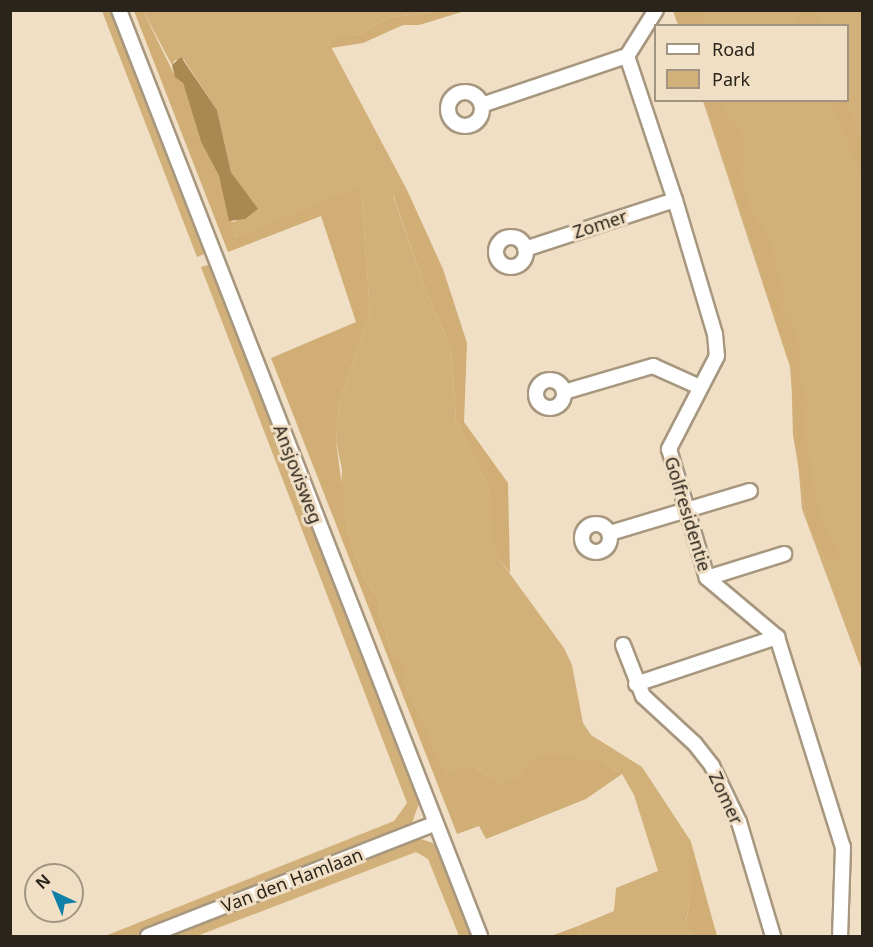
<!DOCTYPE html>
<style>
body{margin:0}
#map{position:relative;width:873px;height:947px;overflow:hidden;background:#f0dfc5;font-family:"Noto Sans",sans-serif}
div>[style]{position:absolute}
.green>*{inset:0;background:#d2b079}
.forest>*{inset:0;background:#d0ae76}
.water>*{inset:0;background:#aa8851}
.roads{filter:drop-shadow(2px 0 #a7977f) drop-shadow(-2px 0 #a7977f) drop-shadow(0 2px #a7977f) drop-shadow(0 -2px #a7977f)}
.minor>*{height:14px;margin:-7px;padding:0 7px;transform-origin:7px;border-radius:7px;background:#fff}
.minor>.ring{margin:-7px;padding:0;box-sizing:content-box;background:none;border:14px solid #fff;border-radius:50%}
span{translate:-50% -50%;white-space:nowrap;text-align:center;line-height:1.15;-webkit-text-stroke:6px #f0dfc5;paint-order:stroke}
.street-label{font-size:18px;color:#2b241b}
.frame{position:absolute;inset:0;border:12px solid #2b241b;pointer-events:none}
.legend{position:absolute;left:654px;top:24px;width:195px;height:78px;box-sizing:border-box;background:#f0dfc5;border:2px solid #a19481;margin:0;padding:8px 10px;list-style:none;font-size:18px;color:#2b241b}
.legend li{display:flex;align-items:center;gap:12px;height:30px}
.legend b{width:30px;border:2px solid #a19481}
.north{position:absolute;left:24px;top:863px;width:60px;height:60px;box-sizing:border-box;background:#f0dfc5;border:2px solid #a19481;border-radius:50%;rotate:316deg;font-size:16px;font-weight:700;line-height:24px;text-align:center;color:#2b241b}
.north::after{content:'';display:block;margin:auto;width:21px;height:27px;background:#0f81a8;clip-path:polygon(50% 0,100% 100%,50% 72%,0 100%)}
</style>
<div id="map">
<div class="green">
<div style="clip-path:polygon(102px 11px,112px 11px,207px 253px,197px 257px)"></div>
<div style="clip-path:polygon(143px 11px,442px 11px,387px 18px,361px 34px,328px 41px,407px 190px,393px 195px,426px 291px,451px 348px,456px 421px,488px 486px,499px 559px,564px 648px,572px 665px,583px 723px,591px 735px,642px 767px,690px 840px,690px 897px,686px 922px,695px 936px,580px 936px,578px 926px,614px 911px,616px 888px,658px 871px,634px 795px,622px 774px,603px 763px,501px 783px,476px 768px,447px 776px,393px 657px,380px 615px,379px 599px,364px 577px,348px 531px,341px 488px,342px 469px,336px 442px,339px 404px,370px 312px,361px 187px,235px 237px,229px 221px,234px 222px,257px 209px,231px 172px,217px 110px,184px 60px,175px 60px,172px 65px)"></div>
<div style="clip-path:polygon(673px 11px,862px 11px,862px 671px,802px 509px,790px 367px,703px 101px,848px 100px,848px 26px,678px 25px)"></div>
<div style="clip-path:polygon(211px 264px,420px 800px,412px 823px,402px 830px,135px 936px,105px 936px,394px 821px,407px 803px,201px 267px)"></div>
<div style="clip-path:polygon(415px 837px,433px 843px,440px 852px,473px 936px,459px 936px,428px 859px,416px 852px,197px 936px,159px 936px)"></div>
</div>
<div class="forest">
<div style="clip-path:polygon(134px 11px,143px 11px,175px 76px,183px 83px,201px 142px,219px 176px,235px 237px,361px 186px,370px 312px,339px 404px,336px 442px,348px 531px,364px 577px,379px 599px,380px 615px,393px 657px,405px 664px,403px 679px,447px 775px,460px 768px,476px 768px,501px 783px,521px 778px,526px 764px,546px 754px,603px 763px,622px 774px,586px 799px,486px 839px,479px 826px,457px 834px,271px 358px,356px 322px,321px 216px,228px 252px)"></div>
<div style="clip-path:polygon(442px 11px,465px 11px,419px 25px,403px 25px,363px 43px,331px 48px,328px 40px,361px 34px,387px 18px)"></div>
<div style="clip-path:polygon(674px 11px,701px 11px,704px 25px,679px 25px)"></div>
<div style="clip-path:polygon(816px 11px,823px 25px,798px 25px,799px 11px)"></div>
<div style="clip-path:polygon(706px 101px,722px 101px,722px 107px,746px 139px,741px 173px,750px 207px,771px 243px,784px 299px,781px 309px,796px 332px,802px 357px,797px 377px,807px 399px,804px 426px,819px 517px,841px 556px,829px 563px,809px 523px,801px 482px,793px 435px,791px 365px)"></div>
<div style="clip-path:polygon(831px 101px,847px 101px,858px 132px,862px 131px,862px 178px)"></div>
<div style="clip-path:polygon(407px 190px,443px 269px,467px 343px,464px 422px,508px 483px,510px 573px,499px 559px,494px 541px,488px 486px,456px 421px,451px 348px,426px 291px,393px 194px)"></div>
<div style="clip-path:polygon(690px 840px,691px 842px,717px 936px,695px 936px,686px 923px,690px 897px)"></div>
<div style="clip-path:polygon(578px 926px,580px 936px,551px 936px)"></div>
</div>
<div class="water">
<div style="clip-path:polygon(181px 57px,217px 110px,231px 172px,258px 209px,245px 219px,229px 221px,219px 176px,201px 142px,183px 83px,175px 77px,172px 65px)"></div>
</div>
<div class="roads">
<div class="minor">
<div style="left:119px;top:10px;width:994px;rotate:68.7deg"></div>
<div style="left:656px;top:10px;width:54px;rotate:122.2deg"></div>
<div style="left:627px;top:56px;width:152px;rotate:71.6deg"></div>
<div style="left:675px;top:200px;width:140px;rotate:73.4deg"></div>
<div style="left:715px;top:334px;width:22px;rotate:85deg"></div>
<div style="left:717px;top:356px;width:105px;rotate:117.3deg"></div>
<div style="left:669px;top:449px;width:134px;rotate:73.6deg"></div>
<div style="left:707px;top:578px;width:92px;rotate:40.1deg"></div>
<div style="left:777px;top:637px;width:220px;rotate:72.6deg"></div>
<div style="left:843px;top:847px;width:89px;rotate:91.9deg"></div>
<div class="ring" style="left:448px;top:92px;width:20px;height:20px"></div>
<div style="left:482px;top:105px;width:153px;rotate:-18.7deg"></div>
<div class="ring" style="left:496px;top:237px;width:16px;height:16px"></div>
<div style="left:525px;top:249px;width:158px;rotate:-18.1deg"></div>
<div class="ring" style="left:536px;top:380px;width:14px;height:14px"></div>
<div style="left:564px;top:392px;width:93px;rotate:-16.3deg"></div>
<div style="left:653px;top:366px;width:51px;rotate:24.1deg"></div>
<div class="ring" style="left:582px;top:524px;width:14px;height:14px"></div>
<div style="left:610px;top:533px;width:146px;rotate:-16.7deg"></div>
<div style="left:707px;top:578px;width:81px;rotate:-17.3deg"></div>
<div style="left:623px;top:645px;width:55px;rotate:68.6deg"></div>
<div style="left:643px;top:696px;width:71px;rotate:42.7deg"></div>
<div style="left:695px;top:744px;width:28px;rotate:52deg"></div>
<div style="left:712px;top:766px;width:62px;rotate:64.3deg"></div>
<div style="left:739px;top:822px;width:119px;rotate:73.4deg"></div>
<div style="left:636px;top:684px;width:149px;rotate:-18.4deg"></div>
<div style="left:148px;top:936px;width:309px;rotate:-21.4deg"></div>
</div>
</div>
<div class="street-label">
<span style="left:600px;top:224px;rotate:-18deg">Zomer</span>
<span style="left:298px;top:474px;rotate:69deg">Ansjovisweg</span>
<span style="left:688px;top:514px;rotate:73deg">Golfresidentie</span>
<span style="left:726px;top:798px;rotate:65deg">Zomer</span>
<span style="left:292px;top:880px;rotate:-21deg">Van den Hamlaan</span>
</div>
<div class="frame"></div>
<ul class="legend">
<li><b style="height:8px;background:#fff"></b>Road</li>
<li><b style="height:16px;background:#d2b079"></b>Park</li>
</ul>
<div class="north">N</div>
</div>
